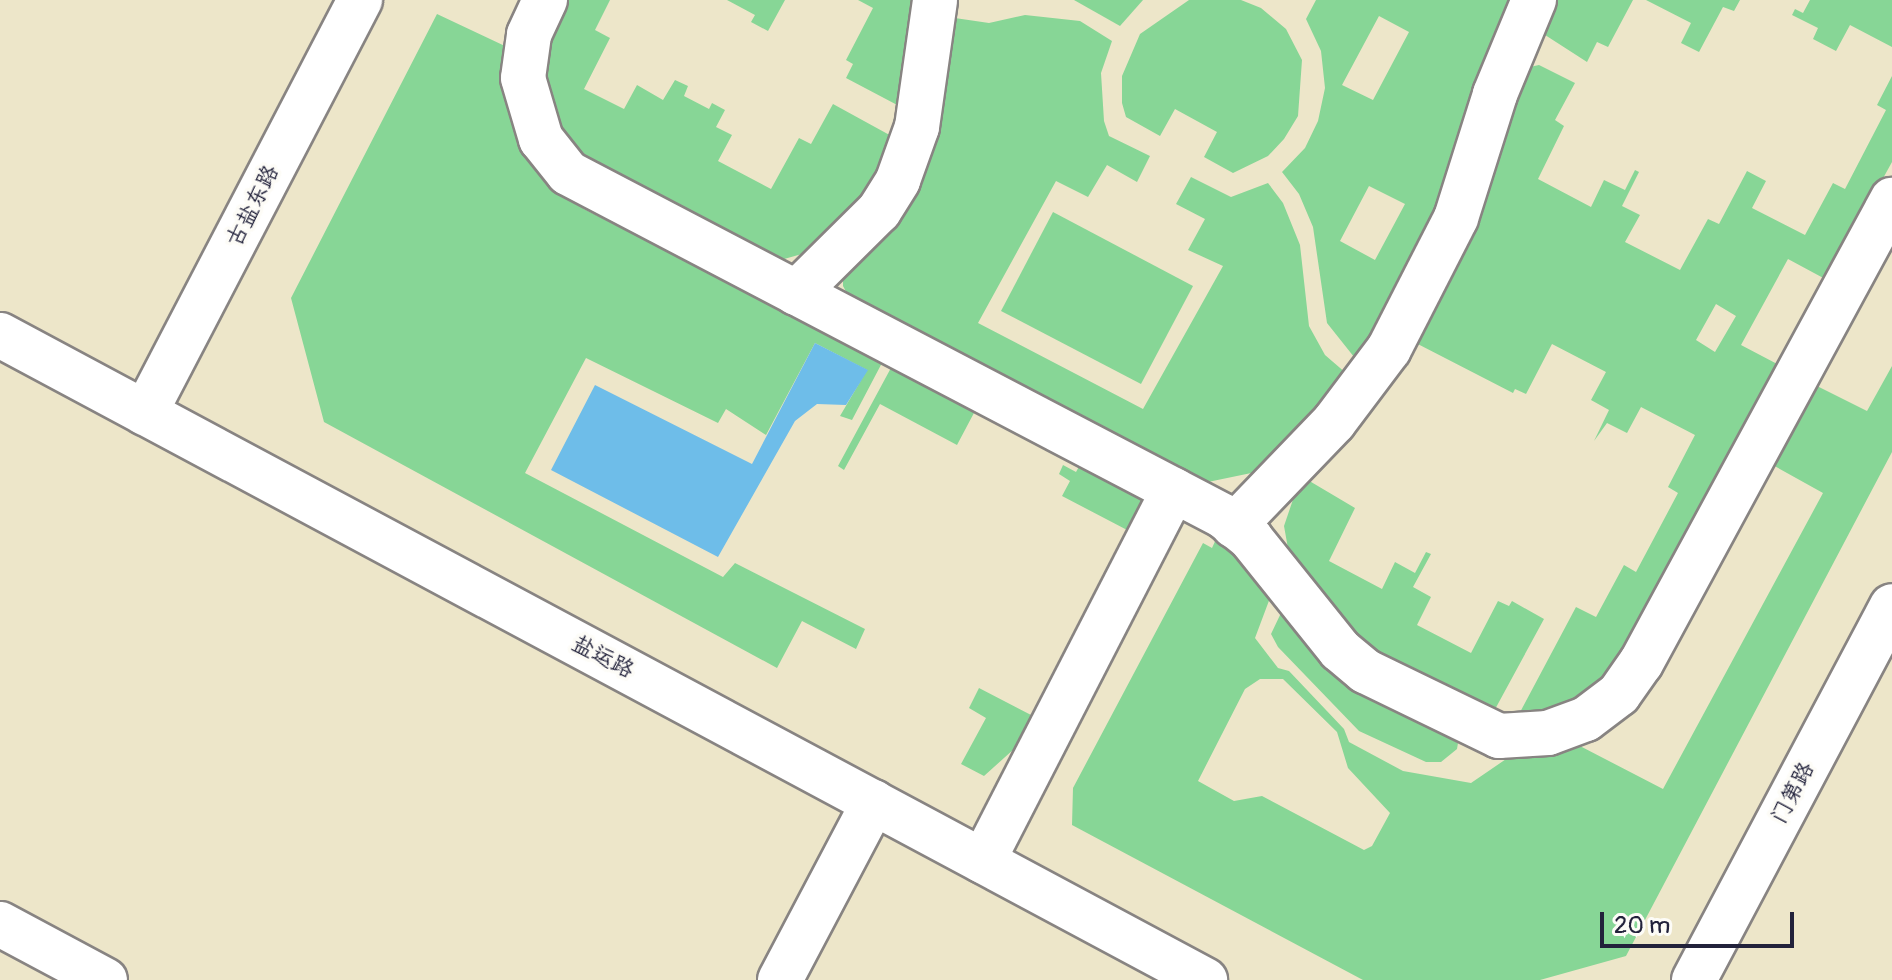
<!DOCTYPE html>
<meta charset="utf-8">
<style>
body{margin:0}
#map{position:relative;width:1892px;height:980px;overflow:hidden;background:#ede6c9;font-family:Pangolin,"LXGW WenKai TC",sans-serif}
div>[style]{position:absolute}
.green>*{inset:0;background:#87d696}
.water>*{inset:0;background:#6ebde9}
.roads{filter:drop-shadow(2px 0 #888482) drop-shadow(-2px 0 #888482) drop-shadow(0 2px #888482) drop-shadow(0 -2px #888482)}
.minor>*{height:44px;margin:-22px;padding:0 22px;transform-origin:22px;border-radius:22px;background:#fff}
span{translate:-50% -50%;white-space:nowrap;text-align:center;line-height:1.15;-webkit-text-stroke:7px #fdfcf7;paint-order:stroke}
.street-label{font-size:22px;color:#22223b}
.scale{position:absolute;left:1600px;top:912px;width:194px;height:36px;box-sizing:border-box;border:4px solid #22223b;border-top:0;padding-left:10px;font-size:24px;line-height:28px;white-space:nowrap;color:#22223b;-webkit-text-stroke:6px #fdfcf7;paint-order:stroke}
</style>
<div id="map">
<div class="green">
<div style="clip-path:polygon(567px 0,610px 0,595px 30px,610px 38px,584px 89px,624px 109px,637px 85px,663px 100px,675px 80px,688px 86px,684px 96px,709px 109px,712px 103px,725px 110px,716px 127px,732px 135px,718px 161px,771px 189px,799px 138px,811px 144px,833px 104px,895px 138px,884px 181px,809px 252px,777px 261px,583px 158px,556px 124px,545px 86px,550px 32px)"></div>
<div style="clip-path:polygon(727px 0,785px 0,768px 31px,751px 22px,755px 15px)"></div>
<div style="clip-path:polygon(858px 0,923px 0,901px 107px,846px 78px,853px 64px,846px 60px,873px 8px)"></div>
<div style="clip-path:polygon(1074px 0,1143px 0,1120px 26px)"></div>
<div style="clip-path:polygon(1189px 0,1241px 0,1261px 8px,1286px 29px,1302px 60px,1298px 116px,1284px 139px,1268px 156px,1233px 173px,1204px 157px,1217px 132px,1175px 109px,1160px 136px,1126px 117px,1122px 103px,1122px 76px,1140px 34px)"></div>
<div style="clip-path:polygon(evenodd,1316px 0,1520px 0,1457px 173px,1362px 367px,1327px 323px,1313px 227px,1299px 194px,1282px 172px,1305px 148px,1318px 121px,1325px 88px,1321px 51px,1306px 19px,1316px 0,1379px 16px,1409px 32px,1373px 100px,1342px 85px,1379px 16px,1316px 0,1369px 186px,1405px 204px,1375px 260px,1340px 241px,1369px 186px)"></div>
<div style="clip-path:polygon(1549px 0,1633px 0,1608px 47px,1597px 42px,1587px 62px,1542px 33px)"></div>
<div style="clip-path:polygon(1646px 0,1740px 0,1734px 11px,1723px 7px,1699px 52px,1681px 43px,1691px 23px)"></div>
<div style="clip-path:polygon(1810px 0,1892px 0,1892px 47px,1850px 25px,1836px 51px,1813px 39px,1818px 28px,1792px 15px,1795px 9px,1803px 13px)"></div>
<div style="clip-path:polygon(437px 14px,507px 47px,504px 87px,513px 124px,535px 167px,557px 188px,584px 209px,883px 361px,852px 420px,840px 416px,867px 370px,815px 343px,766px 435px,726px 409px,718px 423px,586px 358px,525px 473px,723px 577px,735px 563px,865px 629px,856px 649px,802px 621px,777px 668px,324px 422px,291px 298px)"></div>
<div style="clip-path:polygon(1025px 15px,1080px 21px,1112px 41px,1101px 73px,1104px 121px,1109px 136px,1150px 156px,1137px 182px,1107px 165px,1088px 197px,1056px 181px,978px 323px,1143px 409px,1223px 266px,1188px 250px,1205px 219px,1176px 204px,1191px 177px,1231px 197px,1268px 183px,1283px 203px,1300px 245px,1309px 326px,1325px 355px,1354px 380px,1261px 471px,1203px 483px,851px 301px,843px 286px,843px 271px,948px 17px,989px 23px)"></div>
<div style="clip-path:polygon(evenodd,1539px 65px,1575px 83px,1555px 120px,1564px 126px,1538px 179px,1591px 207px,1604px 180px,1625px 190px,1635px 170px,1639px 172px,1622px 206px,1640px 215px,1625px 242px,1680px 270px,1708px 219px,1719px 224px,1747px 171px,1766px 181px,1752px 208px,1805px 235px,1833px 183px,1845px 189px,1886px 110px,1877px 105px,1892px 76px,1892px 162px,1827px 280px,1788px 259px,1741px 345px,1781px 366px,1635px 637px,1595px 689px,1553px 712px,1518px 716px,1576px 607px,1596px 617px,1624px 565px,1636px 572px,1678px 493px,1668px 487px,1695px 435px,1641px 407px,1627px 433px,1607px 423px,1594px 441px,1609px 410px,1591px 400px,1606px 372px,1552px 344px,1526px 394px,1515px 389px,1513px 393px,1410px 340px,1521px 69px,1539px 65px,1716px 304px,1736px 316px,1715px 352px,1696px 340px,1716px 304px)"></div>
<div style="clip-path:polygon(1053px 212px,1193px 286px,1141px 384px,1001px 311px)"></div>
<div style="clip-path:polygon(892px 366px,975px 411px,957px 445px,880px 404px,844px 470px,838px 466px)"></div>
<div style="clip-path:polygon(evenodd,1892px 366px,1892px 452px,1626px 956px,1540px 980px,1363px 980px,1072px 825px,1073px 788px,1203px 543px,1212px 548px,1217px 537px,1270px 598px,1255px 638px,1278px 668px,1289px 671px,1344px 729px,1349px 742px,1403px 771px,1471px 783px,1512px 755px,1578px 745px,1663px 789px,1823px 493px,1771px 464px,1815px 385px,1867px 411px,1892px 366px,1260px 679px,1283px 679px,1337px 732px,1348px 768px,1390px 813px,1372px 846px,1364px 850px,1262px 796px,1234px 801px,1198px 781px,1245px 689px,1260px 679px)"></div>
<div style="clip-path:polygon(1081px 463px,1147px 497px,1129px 531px,1062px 496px,1070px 481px,1059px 474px,1063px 465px,1076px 472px)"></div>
<div style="clip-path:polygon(1301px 476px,1355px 508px,1329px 561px,1382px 589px,1395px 562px,1415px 573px,1426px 552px,1431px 554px,1413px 587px,1431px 597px,1417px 625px,1471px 653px,1498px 601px,1509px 606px,1512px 601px,1544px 619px,1493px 713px,1361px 644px,1289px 554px,1284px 526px)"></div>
<div style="clip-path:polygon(1281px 613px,1342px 681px,1458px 743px,1457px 749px,1441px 762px,1426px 762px,1359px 731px,1278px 647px,1271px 634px)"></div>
<div style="clip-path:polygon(979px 688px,1033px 716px,1014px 749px,984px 776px,961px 764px,986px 718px,969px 708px)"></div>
</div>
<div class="water">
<div style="clip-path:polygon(815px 343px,868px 370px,846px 405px,817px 404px,795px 421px,718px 557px,551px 470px,595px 385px,752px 464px)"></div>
</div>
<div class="roads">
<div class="minor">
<div style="left:545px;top:0;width:38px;rotate:115deg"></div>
<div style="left:529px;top:35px;width:43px;rotate:97.9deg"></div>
<div style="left:523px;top:78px;width:64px;rotate:73.6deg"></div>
<div style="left:541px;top:139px;width:43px;rotate:51.5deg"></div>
<div style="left:568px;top:173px;width:739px;rotate:27.64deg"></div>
<div style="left:1223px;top:516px;width:36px;rotate:39deg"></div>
<div style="left:1251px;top:539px;width:142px;rotate:51.3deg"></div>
<div style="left:1340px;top:650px;width:33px;rotate:40deg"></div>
<div style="left:1365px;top:671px;width:149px;rotate:25.9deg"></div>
<div style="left:1499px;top:736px;width:49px;rotate:-3.5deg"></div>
<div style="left:1548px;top:733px;width:40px;rotate:-20.2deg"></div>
<div style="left:1586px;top:719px;width:41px;rotate:-37.1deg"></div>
<div style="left:1619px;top:694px;width:38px;rotate:-55deg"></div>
<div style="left:1641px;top:663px;width:527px;rotate:-61.54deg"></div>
<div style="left:796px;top:293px;width:117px;rotate:-44.7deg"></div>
<div style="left:879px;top:211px;width:36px;rotate:-58deg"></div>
<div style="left:898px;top:180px;width:56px;rotate:-70.3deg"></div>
<div style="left:917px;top:127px;width:128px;rotate:-81.9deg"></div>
<div style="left:0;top:335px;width:1367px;rotate:28.16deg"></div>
<div style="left:145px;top:413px;width:466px;rotate:-62.5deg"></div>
<div style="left:1234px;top:526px;width:144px;rotate:-46.1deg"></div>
<div style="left:1334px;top:422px;width:91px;rotate:-53deg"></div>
<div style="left:1389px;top:349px;width:147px;rotate:-62.9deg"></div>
<div style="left:1456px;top:218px;width:130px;rotate:-72.5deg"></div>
<div style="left:1495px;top:94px;width:102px;rotate:-67.5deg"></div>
<div style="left:983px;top:861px;width:417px;rotate:-62.8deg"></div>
<div style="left:0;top:924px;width:119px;rotate:28.1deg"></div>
<div style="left:780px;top:980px;width:201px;rotate:-62.2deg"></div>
<div style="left:1694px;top:980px;width:423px;rotate:-62.1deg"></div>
</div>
</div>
<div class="street-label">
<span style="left:253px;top:206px;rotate:-63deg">古盐东路</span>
<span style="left:603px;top:657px;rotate:28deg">盐运路</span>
<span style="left:1793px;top:793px;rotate:-62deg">门第路</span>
</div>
<div class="scale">20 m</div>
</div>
